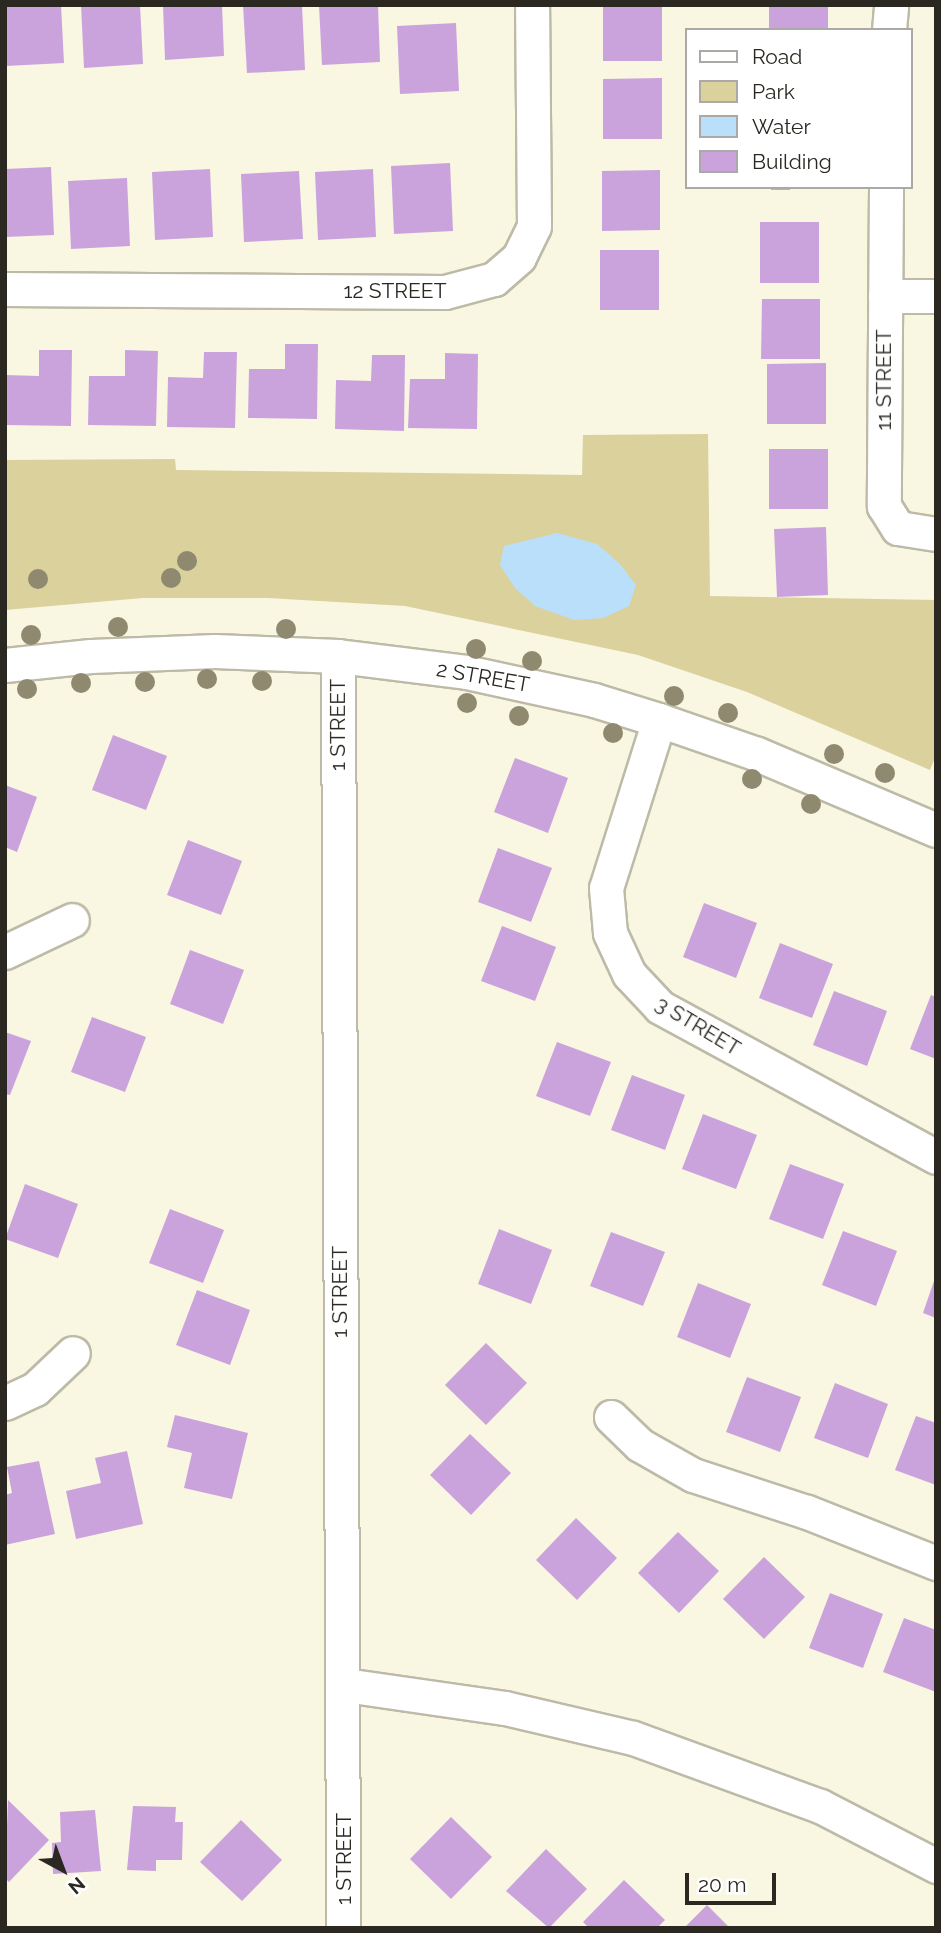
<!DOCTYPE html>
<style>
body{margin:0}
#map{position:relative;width:941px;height:1933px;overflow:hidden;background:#f9f6e2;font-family:Raleway,sans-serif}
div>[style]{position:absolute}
.green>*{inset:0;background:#dad19d}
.water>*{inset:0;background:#badffa}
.building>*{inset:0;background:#caa3dd}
.roads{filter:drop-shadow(2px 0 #bdbaa7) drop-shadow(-2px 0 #bdbaa7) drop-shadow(0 2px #bdbaa7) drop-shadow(0 -2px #bdbaa7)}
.minor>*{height:33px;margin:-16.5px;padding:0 16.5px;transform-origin:16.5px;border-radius:16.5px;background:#fff}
.trees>*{width:20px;height:20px;margin:-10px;border-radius:50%;background:#8e896f}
span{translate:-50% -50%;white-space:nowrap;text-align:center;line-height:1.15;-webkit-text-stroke:7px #fff;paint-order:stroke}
.street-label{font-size:21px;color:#2a2821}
.frame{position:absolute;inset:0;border:7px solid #2a2821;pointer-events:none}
.legend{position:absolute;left:685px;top:28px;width:228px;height:161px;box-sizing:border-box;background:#fff;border:2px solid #aaa9a6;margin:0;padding:9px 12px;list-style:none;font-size:21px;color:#2a2821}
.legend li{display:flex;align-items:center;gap:14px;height:35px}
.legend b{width:35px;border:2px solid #aaa9a6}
.north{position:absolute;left:28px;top:1835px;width:70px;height:70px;-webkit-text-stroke:5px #fff;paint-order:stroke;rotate:139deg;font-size:19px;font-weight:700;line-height:28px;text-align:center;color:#2a2821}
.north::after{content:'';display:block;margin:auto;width:24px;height:32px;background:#2a2821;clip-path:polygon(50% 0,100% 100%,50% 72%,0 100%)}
.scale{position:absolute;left:685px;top:1873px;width:91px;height:32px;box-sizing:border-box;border:4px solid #2a2821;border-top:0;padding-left:9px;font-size:21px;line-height:24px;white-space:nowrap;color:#2a2821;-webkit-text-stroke:5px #fff;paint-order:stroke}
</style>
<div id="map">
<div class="green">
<div style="clip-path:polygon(708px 434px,710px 596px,936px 600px,936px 755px,930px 770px,747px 692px,638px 655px,405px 606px,268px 598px,143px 598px,5px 610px,5px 460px,175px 459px,176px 470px,582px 475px,583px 435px)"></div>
</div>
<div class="water">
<div style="clip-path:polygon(557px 533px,597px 544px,619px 563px,636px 585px,629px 606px,603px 618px,574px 620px,535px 606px,515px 588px,500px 565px,504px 546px)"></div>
</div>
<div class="building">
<div style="clip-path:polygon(5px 5px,61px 5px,64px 63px,6px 66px)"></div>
<div style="clip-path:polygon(81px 5px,140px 5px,143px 64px,84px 68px)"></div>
<div style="clip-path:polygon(163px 5px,222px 5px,224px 56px,165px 60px)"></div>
<div style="clip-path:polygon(243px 5px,302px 5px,305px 70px,247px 73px)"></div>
<div style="clip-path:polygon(319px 5px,378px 5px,380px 62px,322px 65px)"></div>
<div style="clip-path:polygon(603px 5px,662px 5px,662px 61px,603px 61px)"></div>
<div style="clip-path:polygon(769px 5px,828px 5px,828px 30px,769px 30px)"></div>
<div style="clip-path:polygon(456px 23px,459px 91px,400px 94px,397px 26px)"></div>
<div style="clip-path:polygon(662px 78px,662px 139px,603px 139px,603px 79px)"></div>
<div style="clip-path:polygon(450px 163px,453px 231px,394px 234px,391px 166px)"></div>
<div style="clip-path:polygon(51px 167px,54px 235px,5px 237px,5px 169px)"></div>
<div style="clip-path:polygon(210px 169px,213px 237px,155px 240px,152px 172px)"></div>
<div style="clip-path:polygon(373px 169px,376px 237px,318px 240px,315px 172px)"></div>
<div style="clip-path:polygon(660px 170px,660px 230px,602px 231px,602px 171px)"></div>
<div style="clip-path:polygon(299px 171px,303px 239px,244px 242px,241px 174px)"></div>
<div style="clip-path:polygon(127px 178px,130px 246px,71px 249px,68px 181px)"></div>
<div style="clip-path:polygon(771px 187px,790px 187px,790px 190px,771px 190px)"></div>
<div style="clip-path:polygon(760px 222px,819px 222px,819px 283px,760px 283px)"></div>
<div style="clip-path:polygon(600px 250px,659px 250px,659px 310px,600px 310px)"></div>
<div style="clip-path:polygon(762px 299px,820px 299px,820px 359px,761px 359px)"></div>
<div style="clip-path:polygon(285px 344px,318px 344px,317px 419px,248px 418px,249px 369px,285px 369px)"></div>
<div style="clip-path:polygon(39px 350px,72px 350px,71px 426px,5px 425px,5px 375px,39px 376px)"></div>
<div style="clip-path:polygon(125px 350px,158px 351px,156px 426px,88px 425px,89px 376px,125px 376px)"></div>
<div style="clip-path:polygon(204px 352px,237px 352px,235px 428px,167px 427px,168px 377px,203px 378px)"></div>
<div style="clip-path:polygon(445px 353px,478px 354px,477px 429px,408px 428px,410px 379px,445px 379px)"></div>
<div style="clip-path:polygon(372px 355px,405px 355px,404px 431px,335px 429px,336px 380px,371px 381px)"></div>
<div style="clip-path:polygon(826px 363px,826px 424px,767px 424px,767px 364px)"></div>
<div style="clip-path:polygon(769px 449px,828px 449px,828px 509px,769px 509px)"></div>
<div style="clip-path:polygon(826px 527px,828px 595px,777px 597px,774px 529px)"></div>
<div style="clip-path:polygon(113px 735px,167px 756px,146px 810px,92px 790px)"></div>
<div style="clip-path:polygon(515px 758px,568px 778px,548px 833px,494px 812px)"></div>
<div style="clip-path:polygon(5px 785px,37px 797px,17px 852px,5px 847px)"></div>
<div style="clip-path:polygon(188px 840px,242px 861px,221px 915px,167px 895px)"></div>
<div style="clip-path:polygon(498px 848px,552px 868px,531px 922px,478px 902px)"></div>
<div style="clip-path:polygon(704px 903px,757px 923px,736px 978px,683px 957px)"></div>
<div style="clip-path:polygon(502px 926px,556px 947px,535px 1001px,481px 981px)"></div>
<div style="clip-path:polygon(780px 943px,833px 964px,812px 1018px,759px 998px)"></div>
<div style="clip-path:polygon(190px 950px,244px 970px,223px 1024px,170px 1004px)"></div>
<div style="clip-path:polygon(834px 991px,887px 1011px,867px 1066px,813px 1045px)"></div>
<div style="clip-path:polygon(931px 995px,936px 997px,936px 1059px,910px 1049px)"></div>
<div style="clip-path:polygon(92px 1017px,146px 1037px,125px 1092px,71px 1072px)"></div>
<div style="clip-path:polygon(5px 1032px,31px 1041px,10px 1095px,5px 1094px)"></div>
<div style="clip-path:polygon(557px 1042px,611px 1062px,590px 1116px,536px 1096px)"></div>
<div style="clip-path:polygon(632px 1075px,685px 1095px,665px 1150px,611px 1130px)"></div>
<div style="clip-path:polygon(703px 1114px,757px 1135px,736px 1189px,682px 1169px)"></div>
<div style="clip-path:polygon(790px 1164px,844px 1184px,823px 1239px,769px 1219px)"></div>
<div style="clip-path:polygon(25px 1184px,78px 1204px,58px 1258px,5px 1239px)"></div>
<div style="clip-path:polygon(170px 1209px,224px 1230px,203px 1283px,149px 1263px)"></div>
<div style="clip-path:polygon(499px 1229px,552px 1250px,531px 1304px,478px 1284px)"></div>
<div style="clip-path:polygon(843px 1231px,897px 1251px,876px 1306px,822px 1285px)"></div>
<div style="clip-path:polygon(611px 1232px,665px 1252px,643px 1306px,590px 1286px)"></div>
<div style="clip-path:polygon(935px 1278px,936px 1278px,936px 1318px,923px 1313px)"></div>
<div style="clip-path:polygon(698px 1283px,751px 1304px,730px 1358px,677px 1337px)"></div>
<div style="clip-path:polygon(197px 1290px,250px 1310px,230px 1365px,176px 1345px)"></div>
<div style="clip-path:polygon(486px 1343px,527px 1383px,486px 1425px,445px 1385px)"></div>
<div style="clip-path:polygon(747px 1377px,801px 1397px,780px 1452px,726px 1432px)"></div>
<div style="clip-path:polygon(835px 1383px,888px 1404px,868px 1458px,814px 1438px)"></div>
<div style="clip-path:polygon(175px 1415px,248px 1433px,232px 1499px,184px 1488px,192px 1453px,167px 1447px)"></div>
<div style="clip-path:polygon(916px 1416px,936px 1423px,936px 1485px,895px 1470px)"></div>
<div style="clip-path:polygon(470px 1434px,511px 1473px,471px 1515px,430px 1475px)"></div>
<div style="clip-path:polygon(127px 1451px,143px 1524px,76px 1539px,66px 1491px,101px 1483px,95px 1458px)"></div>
<div style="clip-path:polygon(39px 1461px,55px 1534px,5px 1545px,5px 1495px,12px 1493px,7px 1467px)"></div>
<div style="clip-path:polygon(576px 1518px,617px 1558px,577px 1600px,536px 1560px)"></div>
<div style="clip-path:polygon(678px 1532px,719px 1571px,679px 1613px,638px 1573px)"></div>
<div style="clip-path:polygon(764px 1557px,805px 1597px,764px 1639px,723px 1599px)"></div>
<div style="clip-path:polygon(830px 1593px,883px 1614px,863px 1668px,809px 1648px)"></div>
<div style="clip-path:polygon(904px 1618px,936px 1630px,936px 1692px,883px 1672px)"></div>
<div style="clip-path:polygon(8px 1800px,49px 1840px,9px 1882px,5px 1878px)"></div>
<div style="clip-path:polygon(133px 1806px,176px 1807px,175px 1822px,183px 1822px,182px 1860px,156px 1860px,156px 1871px,127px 1870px)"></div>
<div style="clip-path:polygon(95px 1810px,101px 1871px,53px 1874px,52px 1843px,61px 1842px,60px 1812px)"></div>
<div style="clip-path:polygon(451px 1817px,492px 1857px,451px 1899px,410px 1859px)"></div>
<div style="clip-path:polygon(241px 1820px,282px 1860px,242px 1901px,200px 1862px)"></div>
<div style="clip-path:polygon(546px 1849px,587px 1889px,549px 1928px,506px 1891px)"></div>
<div style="clip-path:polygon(624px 1880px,665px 1920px,657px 1928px,589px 1928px,583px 1922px)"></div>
<div style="clip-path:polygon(707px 1905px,730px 1928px,684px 1928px)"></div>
</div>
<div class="roads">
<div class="minor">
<div style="left:889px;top:30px;width:25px;rotate:-85deg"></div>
<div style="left:886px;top:187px;width:319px;rotate:90.4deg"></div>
<div style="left:884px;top:506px;width:26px;rotate:58deg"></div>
<div style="left:898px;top:528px;width:38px;rotate:9deg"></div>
<div style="left:5px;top:289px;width:440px;rotate:0.4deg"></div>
<div style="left:445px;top:292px;width:51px;rotate:-14.9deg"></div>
<div style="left:494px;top:279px;width:33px;rotate:-41deg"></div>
<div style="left:519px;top:257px;width:34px;rotate:-64deg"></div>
<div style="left:534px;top:226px;width:221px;rotate:-90.5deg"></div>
<div style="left:885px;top:296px;width:51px"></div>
<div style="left:338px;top:656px;width:1272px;rotate:89.77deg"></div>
<div style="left:5px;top:665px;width:86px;rotate:-6deg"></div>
<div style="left:91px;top:656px;width:124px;rotate:-2.3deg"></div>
<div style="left:215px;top:651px;width:123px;rotate:2.3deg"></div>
<div style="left:338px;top:656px;width:129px;rotate:7.1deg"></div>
<div style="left:466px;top:672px;width:131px;rotate:12.3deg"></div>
<div style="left:594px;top:700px;width:68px;rotate:17.1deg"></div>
<div style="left:659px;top:720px;width:104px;rotate:19.1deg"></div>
<div style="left:757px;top:754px;width:194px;rotate:23deg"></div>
<div style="left:659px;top:720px;width:176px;rotate:107.5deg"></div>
<div style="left:606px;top:888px;width:45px;rotate:84.9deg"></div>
<div style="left:610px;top:933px;width:45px;rotate:65.1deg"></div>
<div style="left:629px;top:974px;width:45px;rotate:46.8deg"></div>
<div style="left:660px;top:1007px;width:314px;rotate:28.5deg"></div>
<div style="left:5px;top:952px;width:74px;rotate:-25.5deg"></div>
<div style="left:5px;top:1403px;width:33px;rotate:-25deg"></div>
<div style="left:35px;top:1389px;width:52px;rotate:-43.5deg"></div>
<div style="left:611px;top:1417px;width:40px;rotate:44deg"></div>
<div style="left:640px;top:1445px;width:61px;rotate:29.5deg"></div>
<div style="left:693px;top:1475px;width:120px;rotate:18deg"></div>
<div style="left:807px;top:1512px;width:139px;rotate:21.6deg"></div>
<div style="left:345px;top:1685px;width:162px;rotate:8.2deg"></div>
<div style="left:505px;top:1708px;width:131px;rotate:13.2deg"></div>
<div style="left:633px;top:1738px;width:199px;rotate:20deg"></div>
<div style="left:820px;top:1806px;width:131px;rotate:27.3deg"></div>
</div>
</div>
<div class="trees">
<div style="left:187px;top:561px"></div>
<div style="left:171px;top:578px"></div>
<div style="left:38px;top:579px"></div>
<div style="left:118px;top:627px"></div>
<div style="left:286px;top:629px"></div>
<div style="left:31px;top:635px"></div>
<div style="left:476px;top:649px"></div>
<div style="left:532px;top:661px"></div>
<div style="left:207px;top:679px"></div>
<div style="left:262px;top:681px"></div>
<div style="left:145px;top:682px"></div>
<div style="left:81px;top:683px"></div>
<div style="left:27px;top:689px"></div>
<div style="left:674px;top:696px"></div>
<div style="left:467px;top:703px"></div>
<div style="left:728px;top:713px"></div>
<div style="left:519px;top:716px"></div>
<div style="left:613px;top:733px"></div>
<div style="left:834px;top:754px"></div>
<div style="left:885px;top:773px"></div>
<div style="left:752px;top:779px"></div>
<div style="left:811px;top:804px"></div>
</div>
<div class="street-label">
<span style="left:395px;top:291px">12 STREET</span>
<span style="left:884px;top:380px;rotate:-90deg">11 STREET</span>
<span style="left:483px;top:677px;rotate:10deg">2 STREET</span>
<span style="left:338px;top:725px;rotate:-90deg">1 STREET</span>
<span style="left:698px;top:1026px;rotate:31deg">3 STREET</span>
<span style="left:340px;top:1292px;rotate:-90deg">1 STREET</span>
<span style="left:344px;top:1859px;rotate:-90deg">1 STREET</span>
</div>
<div class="frame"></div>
<ul class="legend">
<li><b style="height:9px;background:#fff"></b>Road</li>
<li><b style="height:19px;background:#dad19d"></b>Park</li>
<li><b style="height:19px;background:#badffa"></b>Water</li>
<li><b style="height:19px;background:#caa3dd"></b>Building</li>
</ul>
<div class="north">N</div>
<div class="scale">20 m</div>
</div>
